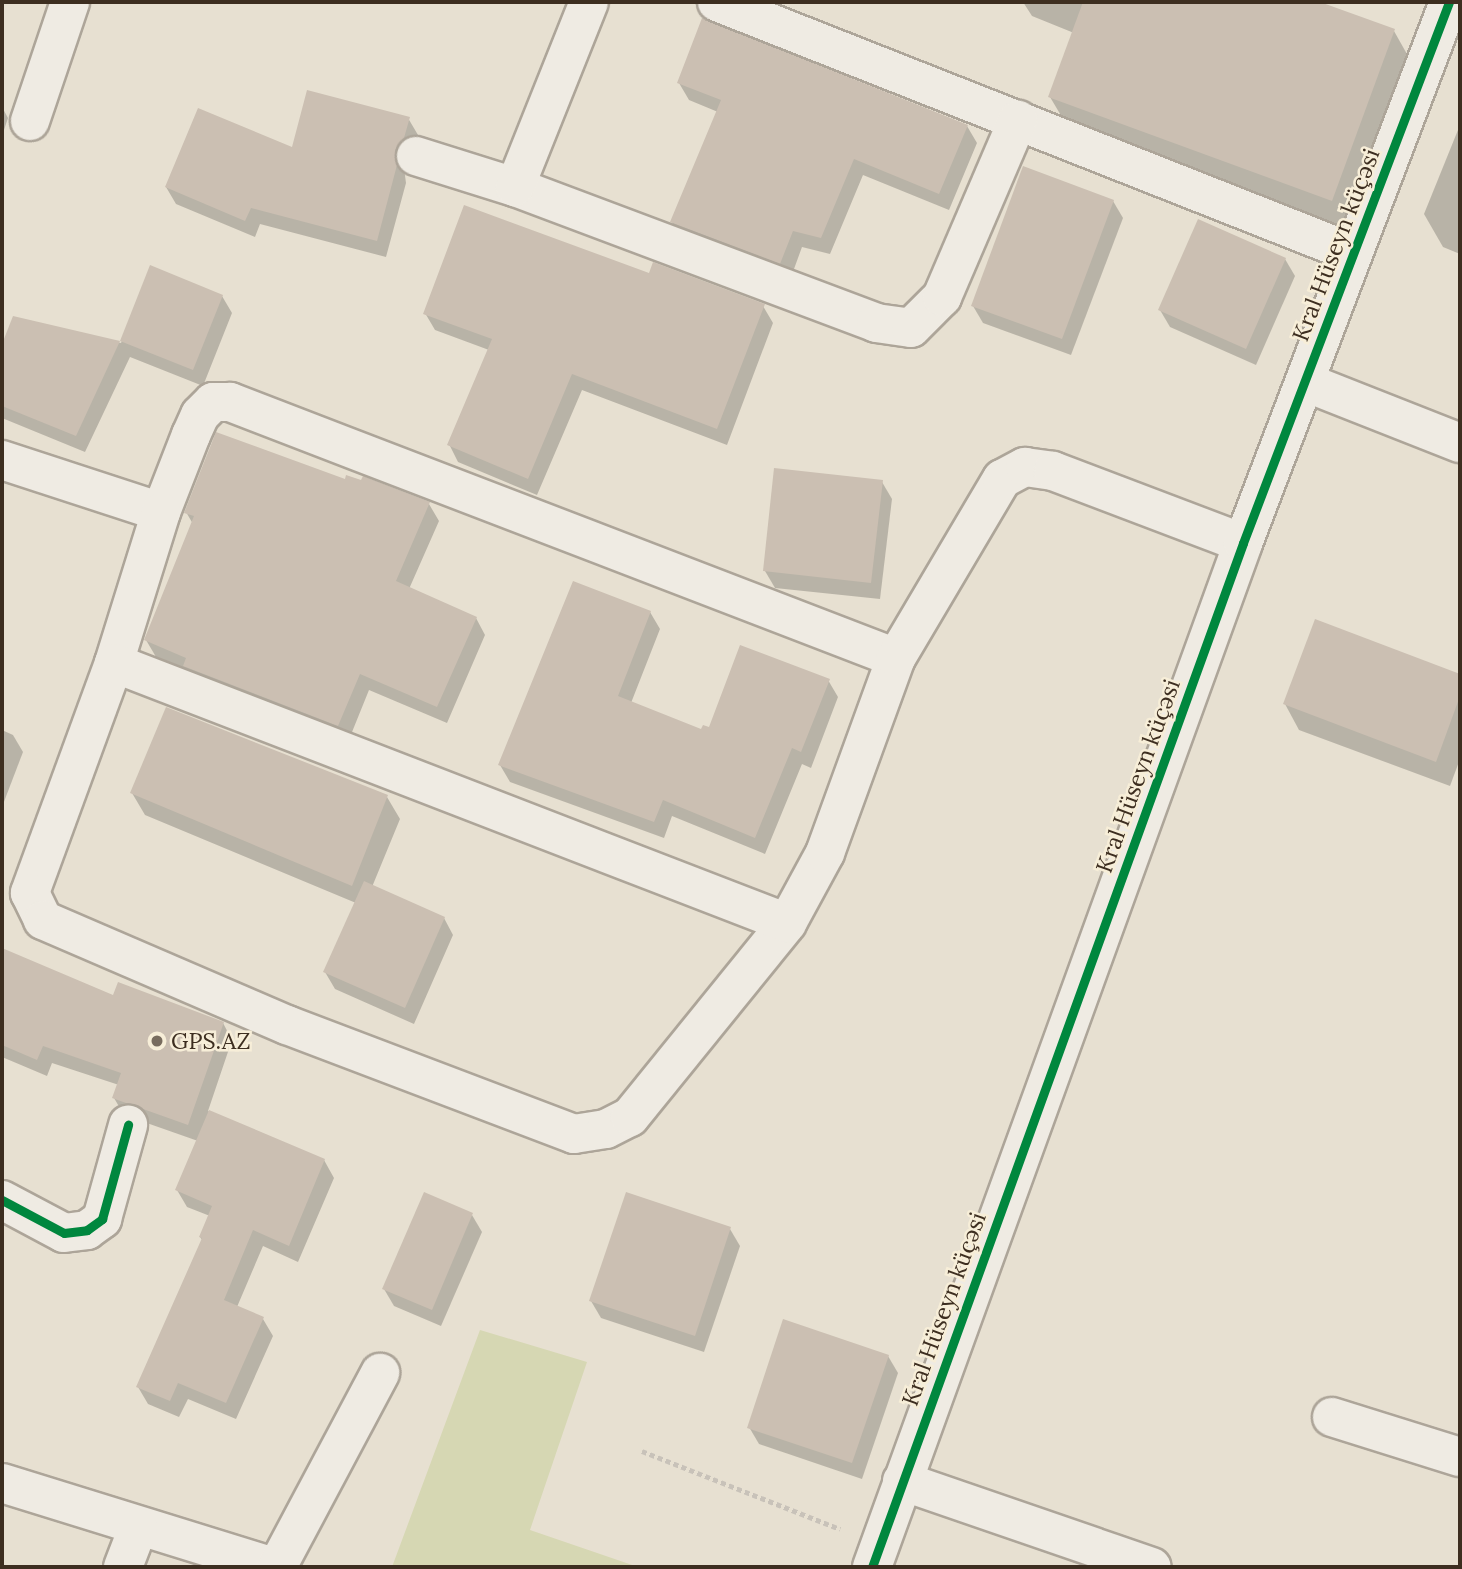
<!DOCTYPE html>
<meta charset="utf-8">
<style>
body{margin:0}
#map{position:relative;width:1462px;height:1569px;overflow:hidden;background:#e7e0d1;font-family:Lora,serif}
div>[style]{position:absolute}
.green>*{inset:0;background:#d6d7b3}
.shadow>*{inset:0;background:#0003}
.building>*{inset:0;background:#cbbfb2}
.path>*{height:4.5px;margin-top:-2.25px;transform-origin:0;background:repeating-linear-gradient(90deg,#c8c2b9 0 5px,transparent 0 8.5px)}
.roads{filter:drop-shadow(2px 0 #ada599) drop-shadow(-2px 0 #ada599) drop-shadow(0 2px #ada599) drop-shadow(0 -2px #ada599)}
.minor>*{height:38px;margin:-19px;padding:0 19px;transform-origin:19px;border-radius:19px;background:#efebe3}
.cycleway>*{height:9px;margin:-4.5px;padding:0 4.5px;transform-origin:4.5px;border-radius:4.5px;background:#00873e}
.dots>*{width:19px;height:19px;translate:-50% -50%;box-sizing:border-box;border:4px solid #f7eed8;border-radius:50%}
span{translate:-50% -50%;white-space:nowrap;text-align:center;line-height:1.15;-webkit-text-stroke:5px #f7eed8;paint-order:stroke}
.street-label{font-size:23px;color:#3d2e20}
.poi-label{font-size:23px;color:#3d2e20}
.left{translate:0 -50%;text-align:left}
.frame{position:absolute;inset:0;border:4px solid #3d2e20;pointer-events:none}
</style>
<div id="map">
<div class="green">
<div style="clip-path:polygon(480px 1330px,587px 1362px,530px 1530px,638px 1567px,392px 1567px)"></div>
</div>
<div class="shadow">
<div style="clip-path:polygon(1023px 2px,1315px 2px,1394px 31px,1412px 63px,1350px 232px,1069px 129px,1050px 97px,1074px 33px,1032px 16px)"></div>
<div style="clip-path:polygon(679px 83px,967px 126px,977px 143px,949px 210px,863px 175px,830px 254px,802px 247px,790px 280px,682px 239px,672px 222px,718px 112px,689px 100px)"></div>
<div style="clip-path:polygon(2px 107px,8px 118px,2px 136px)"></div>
<div style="clip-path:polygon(408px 118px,418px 135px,413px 156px,404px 168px,406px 183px,386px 257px,260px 224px,255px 237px,176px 204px,166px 187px)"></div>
<div style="clip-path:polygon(1460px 125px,1460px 254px,1443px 247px,1424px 214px)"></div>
<div style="clip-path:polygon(1113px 201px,1123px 218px,1071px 355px,983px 323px,973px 306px)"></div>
<div style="clip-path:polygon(1285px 259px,1295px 276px,1256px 365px,1170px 327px,1160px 310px)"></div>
<div style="clip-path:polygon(151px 268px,222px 296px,232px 313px,203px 386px,130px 357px,85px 452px,2px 418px,2px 349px,14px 318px,121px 343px)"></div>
<div style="clip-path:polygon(650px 275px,763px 306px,773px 323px,727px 445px,582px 390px,537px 495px,458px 462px,449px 444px,489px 350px,435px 330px,425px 313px)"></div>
<div style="clip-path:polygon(346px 481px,429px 504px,439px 521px,409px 589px,476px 618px,485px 635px,447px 723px,369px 690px,348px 742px,195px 683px,188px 671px,156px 657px,146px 640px,193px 524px,186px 512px)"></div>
<div style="clip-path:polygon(882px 482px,892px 499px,880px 599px,775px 588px,765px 571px)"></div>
<div style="clip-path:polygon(650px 612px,660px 629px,631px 703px,702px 731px,828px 680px,838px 697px,811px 768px,802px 764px,765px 854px,672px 816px,664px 838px,510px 782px,500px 765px)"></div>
<div style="clip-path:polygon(1316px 622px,1460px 676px,1460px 759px,1450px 786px,1299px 730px,1285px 704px)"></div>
<div style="clip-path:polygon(2px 730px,13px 735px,23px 752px,2px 807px)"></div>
<div style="clip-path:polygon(132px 793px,387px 797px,400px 819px,372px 887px,444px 918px,453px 935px,414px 1024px,335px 989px,325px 972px,356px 903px,145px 815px)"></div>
<div style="clip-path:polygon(2px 950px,114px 997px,223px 1023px,232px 1040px,208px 1111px,324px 1160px,334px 1178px,298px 1262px,263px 1246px,237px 1307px,263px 1319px,273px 1336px,236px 1419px,188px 1399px,179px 1417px,148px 1404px,138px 1387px,203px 1241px,200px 1237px,210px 1216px,187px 1207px,177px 1190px,198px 1141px,124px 1115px,114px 1098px,119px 1085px,52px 1063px,47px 1076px,2px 1057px)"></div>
<div style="clip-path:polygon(472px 1215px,482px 1232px,441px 1326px,394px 1306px,384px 1289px)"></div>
<div style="clip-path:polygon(730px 1229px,740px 1246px,704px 1352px,601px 1318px,591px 1301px)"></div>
<div style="clip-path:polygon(888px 1356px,898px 1373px,862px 1479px,759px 1444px,749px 1427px)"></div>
</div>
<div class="building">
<div style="clip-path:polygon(1083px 2px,1320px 2px,1395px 29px,1332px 201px,1048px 97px)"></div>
<div style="clip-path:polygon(702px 18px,968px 125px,939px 194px,854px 159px,821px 238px,793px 231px,780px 264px,670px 222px,721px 100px,677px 83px)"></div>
<div style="clip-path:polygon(307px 90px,410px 117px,404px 138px,395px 150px,397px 165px,377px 241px,251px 208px,245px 221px,165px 187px,198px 108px,292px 147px)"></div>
<div style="clip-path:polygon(1023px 166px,1114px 200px,1062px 339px,971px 306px)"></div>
<div style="clip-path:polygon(464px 205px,649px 273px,653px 262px,765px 304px,717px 429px,572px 374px,528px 479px,447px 445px,492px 339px,423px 314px)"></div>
<div style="clip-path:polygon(1198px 219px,1286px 258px,1246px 349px,1158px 310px)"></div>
<div style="clip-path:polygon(150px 265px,223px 295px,193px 370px,120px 341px)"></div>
<div style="clip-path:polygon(13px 316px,120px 341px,76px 436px,2px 406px,2px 344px)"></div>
<div style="clip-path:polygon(216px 432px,345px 479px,346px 475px,361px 480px,363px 476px,430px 502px,396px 581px,477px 617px,437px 707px,360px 674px,338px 726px,183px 666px,186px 658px,144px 640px,194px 516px,184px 513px)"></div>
<div style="clip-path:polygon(774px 468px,883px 480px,871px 583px,763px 571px)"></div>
<div style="clip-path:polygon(573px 581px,651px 611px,618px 696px,701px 729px,703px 725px,709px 727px,740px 645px,830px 679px,801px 752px,792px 748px,755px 838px,663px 800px,654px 822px,498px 765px)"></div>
<div style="clip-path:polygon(1315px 619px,1460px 674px,1460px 696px,1436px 762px,1283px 704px)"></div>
<div style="clip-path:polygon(166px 707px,388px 795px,352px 886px,130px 793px)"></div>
<div style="clip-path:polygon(364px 881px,445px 917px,405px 1008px,323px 972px)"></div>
<div style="clip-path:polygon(2px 948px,113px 995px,118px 982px,224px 1022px,188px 1125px,112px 1098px,121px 1073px,43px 1046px,37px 1060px,2px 1045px)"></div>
<div style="clip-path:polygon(209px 1110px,325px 1159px,289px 1246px,253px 1230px,224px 1300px,264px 1317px,226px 1403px,178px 1383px,170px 1401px,136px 1387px,202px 1238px,199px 1237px,212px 1206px,175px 1190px)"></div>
<div style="clip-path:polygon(424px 1192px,473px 1213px,432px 1310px,382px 1289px)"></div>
<div style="clip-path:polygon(626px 1192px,731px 1227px,695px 1336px,589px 1301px)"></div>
<div style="clip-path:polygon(783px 1319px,889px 1355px,852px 1463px,747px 1428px)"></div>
</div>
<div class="path">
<div style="left:642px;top:1451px;width:213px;rotate:21.5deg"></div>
</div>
<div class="roads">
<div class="minor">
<div style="left:717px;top:2px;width:684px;rotate:21.54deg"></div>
<div style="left:30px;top:121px;width:126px;rotate:-71.4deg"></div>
<div style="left:416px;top:156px;width:104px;rotate:17.4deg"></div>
<div style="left:515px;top:187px;width:386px;rotate:20.6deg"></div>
<div style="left:876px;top:323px;width:35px;rotate:8deg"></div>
<div style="left:911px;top:328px;width:44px;rotate:-45deg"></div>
<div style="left:942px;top:297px;width:193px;rotate:-66.8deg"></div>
<div style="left:515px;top:187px;width:199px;rotate:-68.2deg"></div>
<div style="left:1305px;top:382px;width:167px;rotate:21.5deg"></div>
<div style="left:2px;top:460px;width:167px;rotate:18.1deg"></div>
<div style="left:896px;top:658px;width:714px;rotate:-158.97deg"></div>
<div style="left:230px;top:402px;width:17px;rotate:180deg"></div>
<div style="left:213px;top:402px;width:18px;rotate:135deg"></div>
<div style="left:200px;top:415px;width:22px;rotate:114deg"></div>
<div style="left:191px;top:435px;width:83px;rotate:111.3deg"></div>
<div style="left:161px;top:512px;width:158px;rotate:107.3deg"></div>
<div style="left:114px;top:663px;width:245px;rotate:110.1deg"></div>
<div style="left:30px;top:893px;width:30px;rotate:64deg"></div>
<div style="left:43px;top:920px;width:266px;rotate:23.3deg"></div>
<div style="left:287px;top:1025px;width:307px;rotate:20.8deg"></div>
<div style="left:574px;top:1134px;width:32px;rotate:-9deg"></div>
<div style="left:606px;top:1129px;width:27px;rotate:-27deg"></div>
<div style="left:630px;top:1117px;width:250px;rotate:-51deg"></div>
<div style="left:787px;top:923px;width:80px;rotate:-61.5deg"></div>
<div style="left:825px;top:853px;width:208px;rotate:-70deg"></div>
<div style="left:896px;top:658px;width:208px;rotate:-59.4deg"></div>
<div style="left:1002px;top:479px;width:26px;rotate:-28deg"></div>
<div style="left:1025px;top:467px;width:28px;rotate:8deg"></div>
<div style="left:1053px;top:471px;width:203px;rotate:20.8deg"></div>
<div style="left:114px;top:663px;width:721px;rotate:21.12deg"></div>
<div style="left:2px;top:1200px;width:70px;rotate:28deg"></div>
<div style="left:64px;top:1233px;width:23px;rotate:-7deg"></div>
<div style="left:87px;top:1230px;width:19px;rotate:-36deg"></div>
<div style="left:102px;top:1219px;width:98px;rotate:-74.5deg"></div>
<div style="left:1332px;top:1417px;width:134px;rotate:17.4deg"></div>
<div style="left:902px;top:1481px;width:264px;rotate:19deg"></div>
<div style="left:2px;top:1483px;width:284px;rotate:17.2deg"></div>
<div style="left:123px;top:1567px;width:42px;rotate:-69deg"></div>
<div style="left:277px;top:1567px;width:220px;rotate:-62deg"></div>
<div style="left:872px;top:1567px;width:1089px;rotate:-70.08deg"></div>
<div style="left:1243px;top:543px;width:579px;rotate:-69.15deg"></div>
</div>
</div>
<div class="cycleway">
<div style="left:2px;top:1200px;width:70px;rotate:28deg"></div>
<div style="left:64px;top:1233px;width:23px;rotate:-7deg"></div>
<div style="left:87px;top:1230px;width:19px;rotate:-36deg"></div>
<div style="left:102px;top:1219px;width:98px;rotate:-74.5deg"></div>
<div style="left:872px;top:1567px;width:1089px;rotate:-70.08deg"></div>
<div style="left:1243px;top:543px;width:579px;rotate:-69.15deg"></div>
</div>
<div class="dots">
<div style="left:157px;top:1041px;background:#786c5e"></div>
</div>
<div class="street-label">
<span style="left:1336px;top:245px;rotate:-69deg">Kral Hüseyn küçəsi</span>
<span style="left:1138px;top:776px;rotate:-70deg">Kral Hüseyn küçəsi</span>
<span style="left:944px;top:1309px;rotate:-70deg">Kral Hüseyn küçəsi</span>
</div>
<div class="poi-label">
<span class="left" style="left:171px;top:1041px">GPS.AZ</span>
</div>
<div class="frame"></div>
</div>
